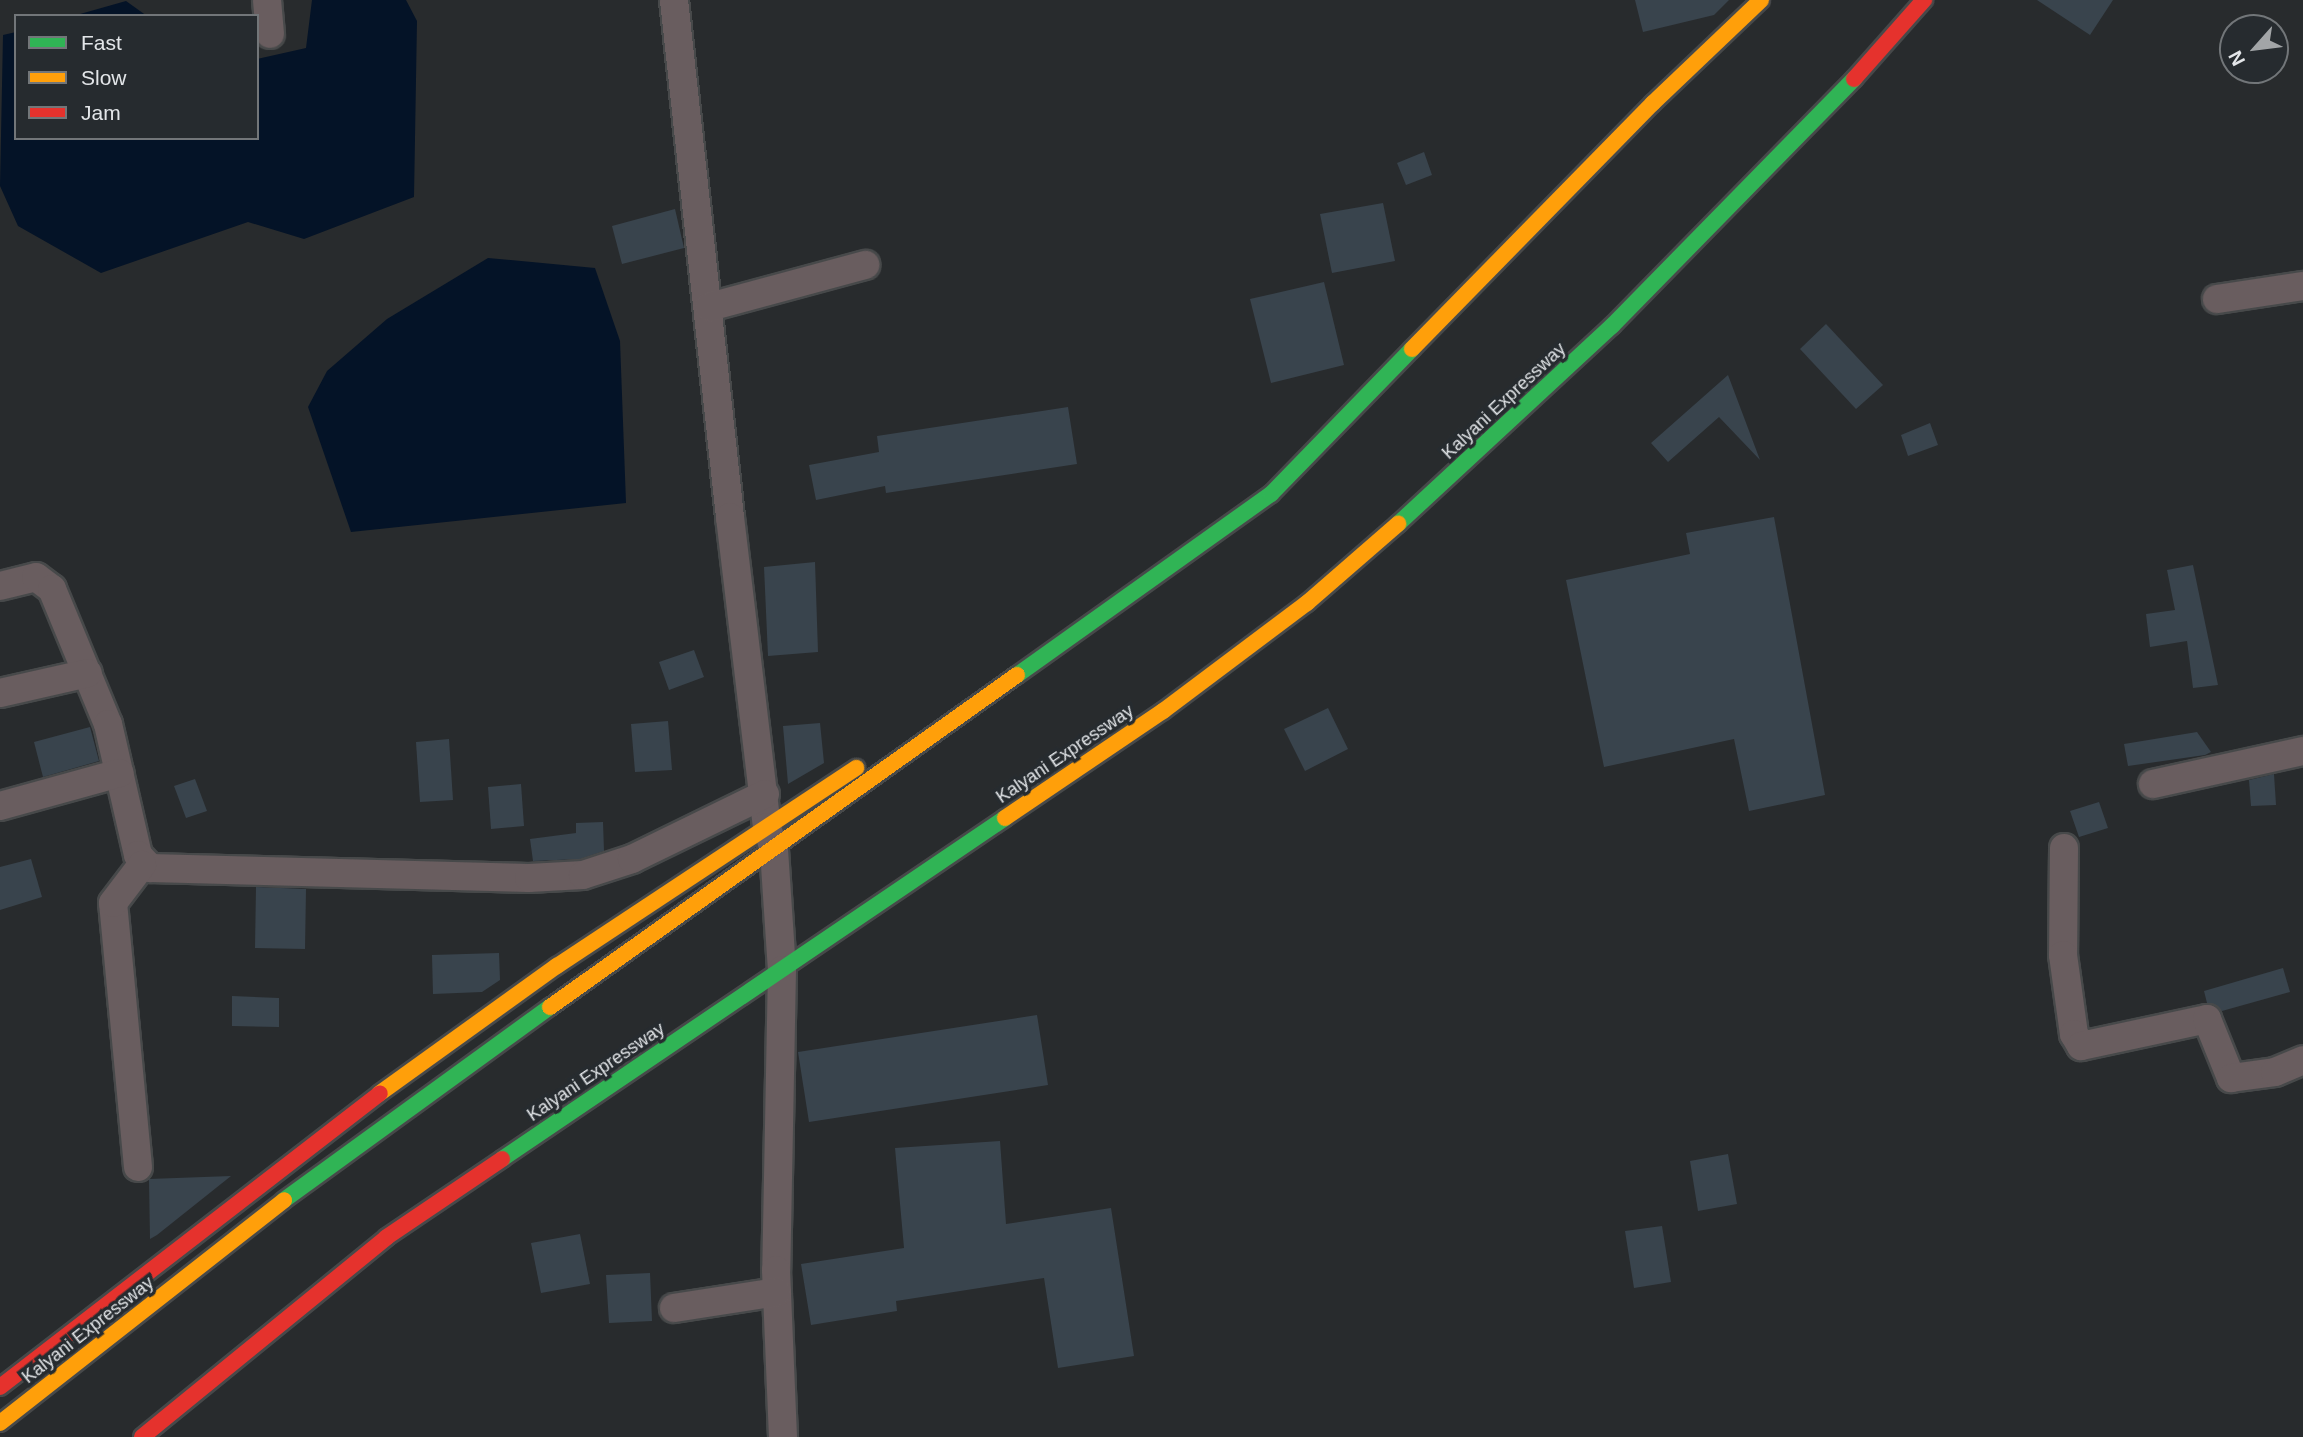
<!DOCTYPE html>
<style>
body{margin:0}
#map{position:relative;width:2303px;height:1437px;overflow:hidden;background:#282b2d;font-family:Arial,sans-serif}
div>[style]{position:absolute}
.water>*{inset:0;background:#041327}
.building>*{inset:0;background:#39444d}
.roads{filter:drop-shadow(2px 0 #47494a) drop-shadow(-2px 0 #47494a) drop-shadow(0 2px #47494a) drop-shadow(0 -2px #47494a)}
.street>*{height:28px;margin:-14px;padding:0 14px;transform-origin:14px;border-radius:14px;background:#695d5f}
.fast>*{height:16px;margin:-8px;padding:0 8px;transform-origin:8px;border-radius:8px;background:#30b455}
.slow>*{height:16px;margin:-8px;padding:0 8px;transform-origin:8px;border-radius:8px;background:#ff9f0a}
.jam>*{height:16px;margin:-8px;padding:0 8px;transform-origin:8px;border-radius:8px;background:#e5322d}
span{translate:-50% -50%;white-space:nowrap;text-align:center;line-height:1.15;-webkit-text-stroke:7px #262b2f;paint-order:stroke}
.street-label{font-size:18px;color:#e3e6e9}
.legend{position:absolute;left:14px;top:14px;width:245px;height:126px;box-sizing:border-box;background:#262b2f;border:2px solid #727679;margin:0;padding:9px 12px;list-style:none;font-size:21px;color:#e3e6e9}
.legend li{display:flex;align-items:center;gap:14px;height:35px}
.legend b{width:35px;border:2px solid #727679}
.north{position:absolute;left:2219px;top:14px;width:70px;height:70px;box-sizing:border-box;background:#262b2f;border:2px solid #727679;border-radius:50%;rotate:242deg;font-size:19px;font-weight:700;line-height:28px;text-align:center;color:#e3e6e9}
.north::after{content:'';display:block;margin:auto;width:24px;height:32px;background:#a2a5a7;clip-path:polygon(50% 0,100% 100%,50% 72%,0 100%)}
</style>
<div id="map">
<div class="water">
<div style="clip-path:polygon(312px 0,406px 0,417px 21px,414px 197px,304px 239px,248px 222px,101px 273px,18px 226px,0 186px,3px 35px,16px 32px,16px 138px,257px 138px,257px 59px,306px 48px)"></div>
<div style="clip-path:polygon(126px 1px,147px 16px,73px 16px)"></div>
<div style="clip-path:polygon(488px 258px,595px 268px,620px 341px,626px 503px,351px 532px,308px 407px,327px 371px,387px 319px)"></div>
</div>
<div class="building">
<div style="clip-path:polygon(1635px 0,1729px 0,1714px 15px,1643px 32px)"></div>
<div style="clip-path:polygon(2037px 0,2113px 0,2090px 35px)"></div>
<div style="clip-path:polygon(1424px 152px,1432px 175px,1406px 185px,1397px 163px)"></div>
<div style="clip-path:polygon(1383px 203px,1395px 261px,1332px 273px,1320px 214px)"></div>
<div style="clip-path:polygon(675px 209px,684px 248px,622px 264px,612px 226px)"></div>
<div style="clip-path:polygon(1324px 282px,1344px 365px,1271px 383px,1250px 299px)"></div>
<div style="clip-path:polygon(1826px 324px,1883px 385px,1856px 409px,1800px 349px)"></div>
<div style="clip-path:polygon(1728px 375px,1760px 460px,1719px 417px,1668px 462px,1651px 443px)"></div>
<div style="clip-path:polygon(1068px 407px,1077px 464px,886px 493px,885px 486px,816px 500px,809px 465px,879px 452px,877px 436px)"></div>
<div style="clip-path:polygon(1930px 423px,1938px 445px,1908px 456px,1901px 435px)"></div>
<div style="clip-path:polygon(1774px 517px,1825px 795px,1749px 811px,1734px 739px,1604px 767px,1566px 580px,1690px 554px,1686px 533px)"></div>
<div style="clip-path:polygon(815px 562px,818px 652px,768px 656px,764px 567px)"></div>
<div style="clip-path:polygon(2193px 565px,2218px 685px,2193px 688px,2187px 641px,2150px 647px,2146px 614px,2175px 610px,2167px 570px)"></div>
<div style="clip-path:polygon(694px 650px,704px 677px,669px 690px,659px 662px)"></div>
<div style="clip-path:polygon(1328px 708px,1348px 749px,1305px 771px,1284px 729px)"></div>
<div style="clip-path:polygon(668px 721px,672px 770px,635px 772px,631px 724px)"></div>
<div style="clip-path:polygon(820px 723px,824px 763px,788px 784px,783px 726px)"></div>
<div style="clip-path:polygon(90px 727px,99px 761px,43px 777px,34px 742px)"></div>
<div style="clip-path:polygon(2197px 732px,2211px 752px,2205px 755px,2128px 766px,2124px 744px)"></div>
<div style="clip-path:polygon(449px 739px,453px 800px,420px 802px,416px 742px)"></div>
<div style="clip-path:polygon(2274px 774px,2276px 805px,2251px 806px,2249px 780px)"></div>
<div style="clip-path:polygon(195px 779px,207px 811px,186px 818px,174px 786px)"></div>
<div style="clip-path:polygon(521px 784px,524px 826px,491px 829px,488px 787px)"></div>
<div style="clip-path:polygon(2099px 802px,2108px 828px,2079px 837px,2070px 811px)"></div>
<div style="clip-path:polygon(603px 822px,604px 851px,580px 859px,533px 861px,530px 839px,576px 833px,576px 823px)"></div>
<div style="clip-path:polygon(31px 859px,42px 897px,0 910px,0 867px)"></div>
<div style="clip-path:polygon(256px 887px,306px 889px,305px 949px,255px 948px)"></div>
<div style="clip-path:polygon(499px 953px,500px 980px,482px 992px,433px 994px,432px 955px)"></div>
<div style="clip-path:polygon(2283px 968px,2290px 992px,2222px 1011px,2207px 1003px,2204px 991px)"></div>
<div style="clip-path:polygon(232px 996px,279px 998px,279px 1027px,232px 1026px)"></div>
<div style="clip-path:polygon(1037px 1015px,1048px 1085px,809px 1122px,798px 1052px)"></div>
<div style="clip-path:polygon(1000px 1141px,1006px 1224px,1111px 1208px,1134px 1356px,1058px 1368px,1044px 1278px,896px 1301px,897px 1311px,811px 1325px,801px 1264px,904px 1248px,895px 1148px)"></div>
<div style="clip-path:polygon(1728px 1154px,1737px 1204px,1698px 1211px,1690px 1161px)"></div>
<div style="clip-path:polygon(231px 1176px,157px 1235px,150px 1239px,149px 1179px)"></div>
<div style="clip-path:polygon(1662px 1226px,1671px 1282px,1634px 1288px,1625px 1231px)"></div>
<div style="clip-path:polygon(580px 1234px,590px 1284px,541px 1293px,531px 1243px)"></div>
<div style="clip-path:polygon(650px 1273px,652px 1321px,609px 1323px,606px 1275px)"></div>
</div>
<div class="roads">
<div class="street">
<div style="left:267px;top:0;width:34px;rotate:85deg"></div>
<div style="left:674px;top:0;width:520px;rotate:83.82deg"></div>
<div style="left:730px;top:517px;width:312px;rotate:83.2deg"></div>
<div style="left:767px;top:827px;width:24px;rotate:73deg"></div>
<div style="left:774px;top:850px;width:120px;rotate:86.2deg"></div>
<div style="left:782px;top:970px;width:300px;rotate:91.1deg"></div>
<div style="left:776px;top:1270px;width:167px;rotate:87.6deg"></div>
<div style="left:2217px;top:299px;width:87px;rotate:-8.6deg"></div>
<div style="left:709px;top:307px;width:162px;rotate:-15.1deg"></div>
<div style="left:0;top:586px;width:37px;rotate:-14deg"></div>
<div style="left:36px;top:577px;width:20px;rotate:37deg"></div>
<div style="left:52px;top:589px;width:146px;rotate:67.5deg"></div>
<div style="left:108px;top:724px;width:134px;rotate:77.1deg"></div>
<div style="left:138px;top:855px;width:18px;rotate:47deg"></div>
<div style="left:150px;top:868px;width:379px;rotate:1.5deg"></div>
<div style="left:529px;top:878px;width:54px;rotate:-3.2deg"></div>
<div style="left:583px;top:875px;width:52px;rotate:-18.1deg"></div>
<div style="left:632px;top:859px;width:148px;rotate:-26deg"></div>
<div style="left:0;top:693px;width:90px;rotate:-12.8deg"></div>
<div style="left:2153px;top:784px;width:154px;rotate:-12.4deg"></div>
<div style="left:0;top:806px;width:124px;rotate:-15.4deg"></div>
<div style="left:2064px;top:848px;width:107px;rotate:90.5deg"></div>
<div style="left:2063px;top:955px;width:80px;rotate:82.1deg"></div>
<div style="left:2074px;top:1034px;width:14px;rotate:60deg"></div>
<div style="left:2081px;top:1046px;width:129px;rotate:-12.1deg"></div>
<div style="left:2207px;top:1019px;width:64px;rotate:67.9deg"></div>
<div style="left:2231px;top:1078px;width:44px;rotate:-7.8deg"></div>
<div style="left:2275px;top:1072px;width:30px;rotate:-23deg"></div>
<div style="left:138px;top:1167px;width:265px;rotate:-95.4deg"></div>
<div style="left:113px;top:903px;width:48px;rotate:-52.7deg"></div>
<div style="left:674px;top:1308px;width:104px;rotate:-8.8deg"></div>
</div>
<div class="fast">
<div style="left:1398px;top:524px;width:292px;rotate:-42.8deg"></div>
<div style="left:1612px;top:326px;width:346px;rotate:-45.6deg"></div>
<div style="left:1017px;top:675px;width:312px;rotate:-35.5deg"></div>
<div style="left:1271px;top:494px;width:202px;rotate:-45.8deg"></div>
<div style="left:502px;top:1159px;width:608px;rotate:-34.13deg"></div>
<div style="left:284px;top:1200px;width:329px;rotate:-36deg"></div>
</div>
<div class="slow">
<div style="left:1412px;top:349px;width:344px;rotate:-45.6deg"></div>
<div style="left:1653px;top:103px;width:149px;rotate:-43.6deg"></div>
<div style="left:1005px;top:818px;width:191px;rotate:-34.1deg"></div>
<div style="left:1163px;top:711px;width:180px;rotate:-36.9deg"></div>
<div style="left:1307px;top:603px;width:121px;rotate:-41deg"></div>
<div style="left:550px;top:1007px;width:573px;rotate:-35.41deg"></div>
<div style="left:380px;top:1093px;width:218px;rotate:-35.7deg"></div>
<div style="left:557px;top:966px;width:359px;rotate:-33.5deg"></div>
<div style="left:0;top:1423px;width:361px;rotate:-38.1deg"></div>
</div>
<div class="jam">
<div style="left:1854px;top:79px;width:106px;rotate:-48.5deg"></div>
<div style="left:0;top:1387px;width:480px;rotate:-37.7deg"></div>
<div style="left:142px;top:1437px;width:316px;rotate:-39.2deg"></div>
<div style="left:387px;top:1237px;width:139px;rotate:-34.1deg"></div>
</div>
</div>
<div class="street-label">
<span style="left:1504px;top:401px;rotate:-43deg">Kalyani Expressway</span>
<span style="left:1065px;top:754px;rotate:-34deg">Kalyani Expressway</span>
<span style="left:596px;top:1072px;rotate:-34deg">Kalyani Expressway</span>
<span style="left:88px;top:1330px;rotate:-38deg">Kalyani Expressway</span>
</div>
<ul class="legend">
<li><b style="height:9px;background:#30b455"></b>Fast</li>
<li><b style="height:9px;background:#ff9f0a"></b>Slow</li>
<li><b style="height:9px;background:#e5322d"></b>Jam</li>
</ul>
<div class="north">N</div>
</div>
